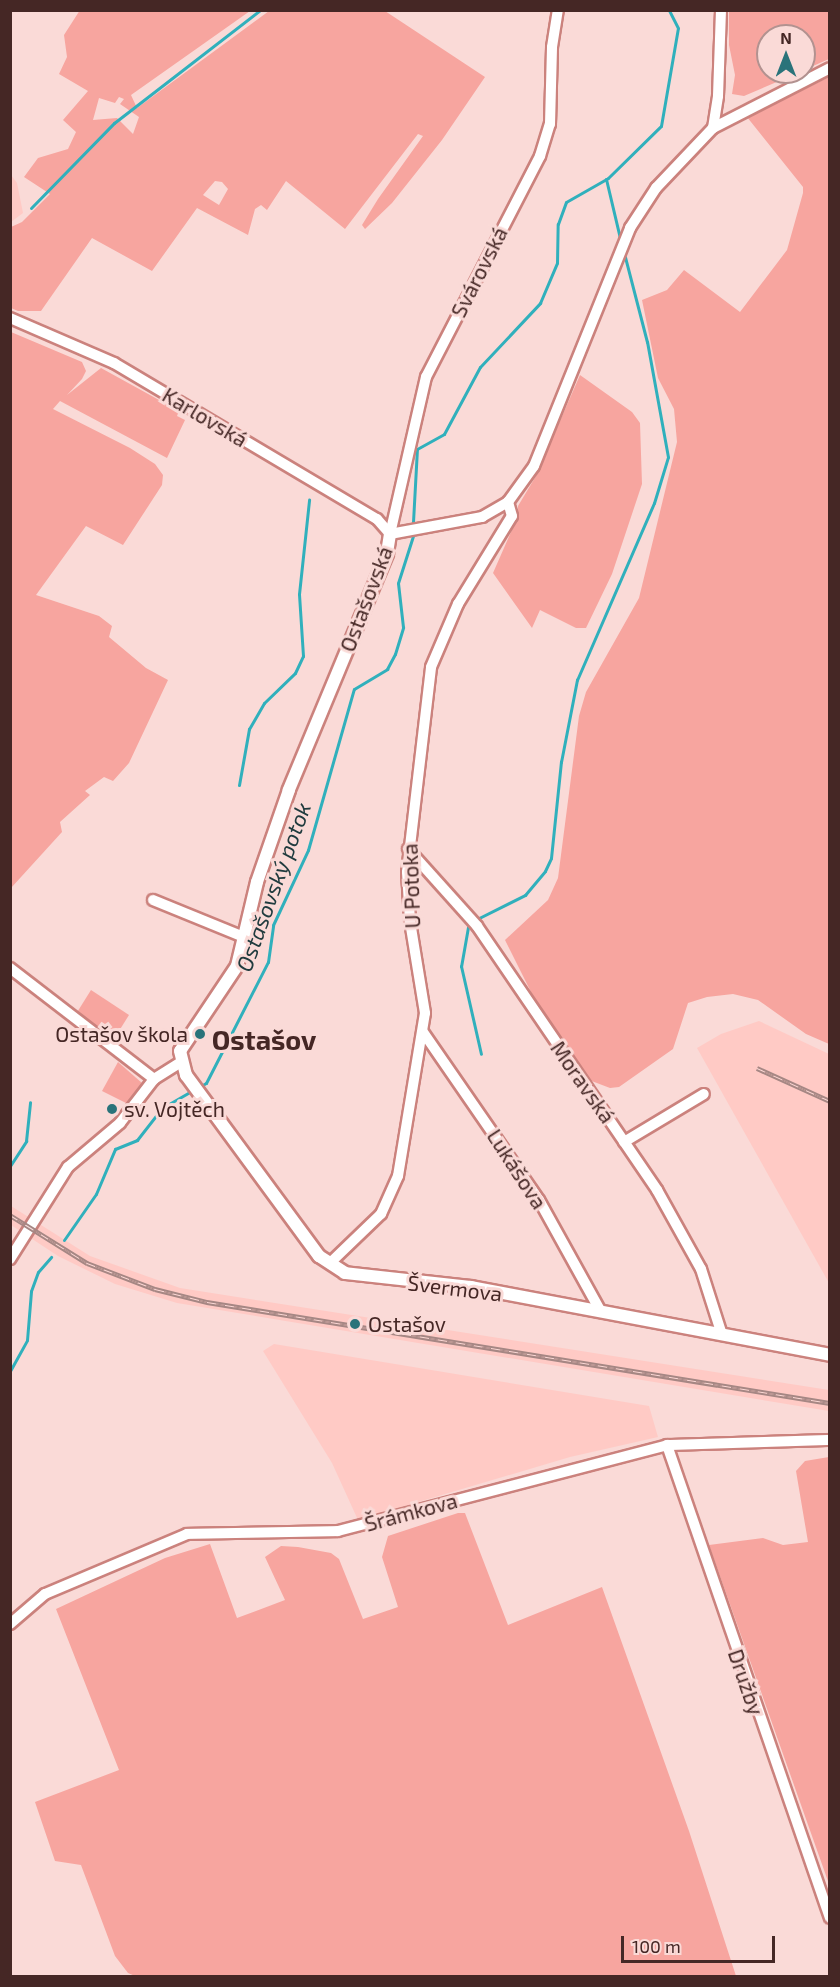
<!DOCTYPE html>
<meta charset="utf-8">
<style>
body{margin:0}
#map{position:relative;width:840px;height:1987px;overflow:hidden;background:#fadad7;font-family:"Exo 2",sans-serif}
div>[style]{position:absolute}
.built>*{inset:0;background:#ffcac5}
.green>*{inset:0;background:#f7a59f}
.stream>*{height:3px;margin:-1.5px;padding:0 1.5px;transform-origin:1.5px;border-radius:1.5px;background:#30b0bc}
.roads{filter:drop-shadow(2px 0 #cb827d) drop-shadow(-2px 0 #cb827d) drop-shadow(0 2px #cb827d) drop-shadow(0 -2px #cb827d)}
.minor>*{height:10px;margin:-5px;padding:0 5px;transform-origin:5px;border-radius:5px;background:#fff}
.tertiary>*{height:12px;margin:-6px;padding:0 6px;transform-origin:6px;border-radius:6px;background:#fff}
.rail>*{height:5px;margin-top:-2.5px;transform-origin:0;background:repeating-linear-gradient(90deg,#fadad7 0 9px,#a68784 0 18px);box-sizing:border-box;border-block:2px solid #a68784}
.dots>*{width:16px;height:16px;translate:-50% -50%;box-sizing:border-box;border:3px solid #fadad7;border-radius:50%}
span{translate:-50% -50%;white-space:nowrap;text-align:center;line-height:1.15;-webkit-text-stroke:6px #fadad7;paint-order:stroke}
.street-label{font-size:21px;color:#452725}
.poi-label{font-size:21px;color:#452725}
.right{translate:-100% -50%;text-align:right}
.left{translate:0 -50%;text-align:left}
.water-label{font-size:22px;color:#203b3e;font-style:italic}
.district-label{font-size:27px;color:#452725;font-weight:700}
.frame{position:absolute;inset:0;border:12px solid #452725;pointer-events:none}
.north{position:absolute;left:756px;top:24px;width:60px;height:60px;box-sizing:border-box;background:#fadad7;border:2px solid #b29290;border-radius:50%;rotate:0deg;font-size:16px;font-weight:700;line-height:24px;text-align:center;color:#452725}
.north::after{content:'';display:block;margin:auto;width:21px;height:27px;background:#2a737a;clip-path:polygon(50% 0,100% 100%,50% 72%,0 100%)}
.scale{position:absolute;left:621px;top:1936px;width:154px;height:27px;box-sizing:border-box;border:3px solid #452725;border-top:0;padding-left:8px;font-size:18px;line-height:21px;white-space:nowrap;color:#452725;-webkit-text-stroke:4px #fadad7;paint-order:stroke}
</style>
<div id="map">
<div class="built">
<div style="clip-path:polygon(11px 175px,17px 183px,23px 213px,11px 222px)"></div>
<div style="clip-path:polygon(759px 1021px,829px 1054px,829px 1283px,697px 1048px,721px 1034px)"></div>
<div style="clip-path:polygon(11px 1206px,90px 1256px,180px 1288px,829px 1390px,829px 1411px,177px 1303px,115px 1284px,58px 1256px,11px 1225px)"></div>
<div style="clip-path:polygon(274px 1344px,649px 1406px,658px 1437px,570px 1457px,358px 1520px,332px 1463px,263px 1351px)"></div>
</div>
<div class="green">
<div style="clip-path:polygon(evenodd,80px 10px,250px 11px,131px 95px,137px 108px,269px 11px,385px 11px,485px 77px,442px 140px,392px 203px,365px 229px,362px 225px,378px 199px,423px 136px,418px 134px,345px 229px,286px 181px,267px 210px,261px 205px,255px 209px,248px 235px,197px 208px,152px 271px,92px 238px,41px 311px,18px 311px,11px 308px,11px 227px,22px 222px,50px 194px,24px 177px,38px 158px,68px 149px,76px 132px,63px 120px,88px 91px,59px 74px,67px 57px,64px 35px,80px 10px,119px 97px,124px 99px,120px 104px,139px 117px,133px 134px,117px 118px,93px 120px,99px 98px,115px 103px,119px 97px,80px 10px,215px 181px,222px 182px,228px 189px,219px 205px,203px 195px,215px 181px)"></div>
<div style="clip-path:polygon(729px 11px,829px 11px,829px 59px,804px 70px,804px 36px,768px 36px,768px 72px,800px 72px,744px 96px,732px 94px,735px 75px,729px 45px)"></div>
<div style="clip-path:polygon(829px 77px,829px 1044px,806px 1034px,758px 1000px,733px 994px,707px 997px,688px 1003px,673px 1049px,619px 1087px,610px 1088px,589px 1080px,537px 1004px,505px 940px,548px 900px,558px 878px,579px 716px,586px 692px,639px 598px,677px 442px,674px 409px,658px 378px,642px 300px,667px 290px,684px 270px,740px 312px,787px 250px,803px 193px,803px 187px,747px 117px)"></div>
<div style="clip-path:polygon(11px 332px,82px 362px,86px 371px,82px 379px,67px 395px,101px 368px,179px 411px,177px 416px,185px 420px,167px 458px,60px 401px,53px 409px,130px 448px,155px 464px,163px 475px,162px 485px,123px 545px,86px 526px,36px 595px,99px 616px,112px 626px,109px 637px,146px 668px,168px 680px,129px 763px,113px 781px,104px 777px,85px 791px,90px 795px,60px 822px,62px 832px,11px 888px)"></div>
<div style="clip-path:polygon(580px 375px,632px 412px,640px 423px,642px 484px,612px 574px,586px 628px,576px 628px,540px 610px,532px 628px,493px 573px,518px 516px,518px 506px,536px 476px)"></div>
<div style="clip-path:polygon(91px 990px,129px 1015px,114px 1039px,76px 1014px)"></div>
<div style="clip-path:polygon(118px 1062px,142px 1083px,128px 1104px,102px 1091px)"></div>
<div style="clip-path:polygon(829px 1457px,830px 1457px,829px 1884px,709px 1545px,763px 1538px,783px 1545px,808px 1542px,796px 1471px,805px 1461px)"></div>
<div style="clip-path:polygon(458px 1513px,465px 1513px,508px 1625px,602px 1587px,689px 1831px,736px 1976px,135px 1976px,128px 1973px,115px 1956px,81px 1865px,55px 1861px,35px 1802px,119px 1770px,56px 1609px,165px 1558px,210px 1544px,237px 1618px,285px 1600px,265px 1557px,281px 1546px,298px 1547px,331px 1553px,339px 1559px,363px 1619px,398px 1607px,382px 1557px,388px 1536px)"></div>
</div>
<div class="stream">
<div style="left:606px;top:179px;width:61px;rotate:76.7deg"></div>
<div style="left:31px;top:208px;width:119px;rotate:-45.7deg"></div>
<div style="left:114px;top:123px;width:185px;rotate:-37.7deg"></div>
<div style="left:413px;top:522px;width:73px;rotate:-86.9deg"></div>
<div style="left:417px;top:449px;width:31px;rotate:-29deg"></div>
<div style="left:444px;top:434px;width:76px;rotate:-61.8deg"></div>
<div style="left:480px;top:367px;width:88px;rotate:-46.8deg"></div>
<div style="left:540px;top:303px;width:43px;rotate:-67deg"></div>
<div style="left:557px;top:263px;width:39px;rotate:-89deg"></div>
<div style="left:558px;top:224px;width:23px;rotate:-70deg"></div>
<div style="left:566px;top:202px;width:48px;rotate:-29.7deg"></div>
<div style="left:608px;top:178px;width:74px;rotate:-44.5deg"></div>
<div style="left:661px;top:126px;width:99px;rotate:-80.2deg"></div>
<div style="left:678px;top:28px;width:20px;rotate:-117deg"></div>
<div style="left:239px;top:785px;width:57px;rotate:-79.9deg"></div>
<div style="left:249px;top:729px;width:30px;rotate:-60deg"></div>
<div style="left:264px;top:703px;width:43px;rotate:-44.1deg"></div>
<div style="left:295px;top:673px;width:19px;rotate:-65deg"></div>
<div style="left:303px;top:656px;width:62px;rotate:-93.7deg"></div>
<div style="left:299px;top:594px;width:95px;rotate:-83.9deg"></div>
<div style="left:477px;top:919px;width:54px;rotate:-26.6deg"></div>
<div style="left:525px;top:895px;width:31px;rotate:-50deg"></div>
<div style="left:545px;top:871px;width:14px;rotate:-65deg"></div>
<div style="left:551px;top:858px;width:97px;rotate:-84.1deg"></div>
<div style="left:561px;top:762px;width:84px;rotate:-79deg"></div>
<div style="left:577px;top:680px;width:193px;rotate:-66.5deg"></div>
<div style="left:654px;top:503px;width:48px;rotate:-73.1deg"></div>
<div style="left:668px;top:457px;width:117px;rotate:-100.3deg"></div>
<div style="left:647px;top:342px;width:88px;rotate:-104.5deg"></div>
<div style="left:468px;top:927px;width:40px;rotate:100deg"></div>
<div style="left:461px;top:966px;width:90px;rotate:77.2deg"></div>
<div style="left:199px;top:1087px;width:8px;rotate:-30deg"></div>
<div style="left:206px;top:1083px;width:136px;rotate:-62.9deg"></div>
<div style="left:268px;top:962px;width:37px;rotate:-82deg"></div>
<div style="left:273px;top:925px;width:83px;rotate:-65deg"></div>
<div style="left:308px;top:850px;width:167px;rotate:-74.1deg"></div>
<div style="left:354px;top:689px;width:39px;rotate:-31deg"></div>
<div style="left:387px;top:669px;width:17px;rotate:-62deg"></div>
<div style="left:395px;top:654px;width:28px;rotate:-73deg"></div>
<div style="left:403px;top:627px;width:44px;rotate:-96.5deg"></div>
<div style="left:398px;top:583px;width:49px;rotate:-72.3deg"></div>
<div style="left:10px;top:1166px;width:30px;rotate:-57deg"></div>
<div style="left:26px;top:1141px;width:39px;rotate:-84deg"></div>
<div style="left:64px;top:1240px;width:56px;rotate:-55.2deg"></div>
<div style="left:96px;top:1194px;width:49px;rotate:-67.1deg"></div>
<div style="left:115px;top:1149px;width:24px;rotate:-22deg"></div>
<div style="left:137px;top:1140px;width:41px;rotate:-52deg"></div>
<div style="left:162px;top:1108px;width:36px;rotate:-30deg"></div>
<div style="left:10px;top:1371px;width:35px;rotate:-61deg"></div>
<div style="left:27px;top:1340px;width:49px;rotate:-85.3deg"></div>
<div style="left:31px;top:1291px;width:20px;rotate:-70deg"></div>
<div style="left:38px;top:1272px;width:20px;rotate:-49deg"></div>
</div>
<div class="roads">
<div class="minor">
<div style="left:713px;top:128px;width:32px;rotate:-81deg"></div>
<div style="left:718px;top:96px;width:86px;rotate:-88deg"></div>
<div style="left:10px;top:318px;width:113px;rotate:23.4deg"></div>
<div style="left:114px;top:363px;width:306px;rotate:30.7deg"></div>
<div style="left:377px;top:519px;width:20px;rotate:49deg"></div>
<div style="left:390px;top:534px;width:94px;rotate:-10.5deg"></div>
<div style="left:482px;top:517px;width:30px;rotate:-30deg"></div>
<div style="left:508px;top:502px;width:44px;rotate:-54.2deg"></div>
<div style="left:534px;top:466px;width:257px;rotate:-68deg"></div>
<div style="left:630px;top:228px;width:48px;rotate:-57deg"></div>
<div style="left:656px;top:188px;width:83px;rotate:-46.5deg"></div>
<div style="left:713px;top:128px;width:131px;rotate:-27.1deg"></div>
<div style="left:390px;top:534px;width:161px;rotate:-77.1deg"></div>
<div style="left:426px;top:377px;width:249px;rotate:-62.7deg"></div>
<div style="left:540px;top:156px;width:34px;rotate:-73deg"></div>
<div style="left:550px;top:124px;width:77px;rotate:-88.5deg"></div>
<div style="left:552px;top:47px;width:37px;rotate:-81deg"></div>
<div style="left:408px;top:849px;width:103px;rotate:48.1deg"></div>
<div style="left:477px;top:926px;width:320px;rotate:55.7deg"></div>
<div style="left:657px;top:1190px;width:90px;rotate:60.9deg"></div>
<div style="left:701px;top:1269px;width:69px;rotate:72.3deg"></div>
<div style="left:153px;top:900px;width:100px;rotate:22.2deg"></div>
<div style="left:10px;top:968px;width:182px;rotate:37.6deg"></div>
<div style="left:423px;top:1032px;width:204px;rotate:55.4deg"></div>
<div style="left:539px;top:1200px;width:128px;rotate:61deg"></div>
<div style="left:624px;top:1142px;width:93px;rotate:-31deg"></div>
<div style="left:10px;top:1259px;width:109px;rotate:-57.8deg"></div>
<div style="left:68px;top:1167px;width:68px;rotate:-40.2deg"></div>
<div style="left:120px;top:1123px;width:56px;rotate:-52.3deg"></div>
<div style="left:154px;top:1079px;width:31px;rotate:-32deg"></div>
<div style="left:330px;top:1263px;width:71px;rotate:-43.9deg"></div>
<div style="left:381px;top:1214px;width:42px;rotate:-65.9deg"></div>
<div style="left:398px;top:1176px;width:165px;rotate:-80.6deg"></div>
<div style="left:425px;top:1013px;width:93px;rotate:-99.3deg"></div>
<div style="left:410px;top:921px;width:49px;rotate:-93.5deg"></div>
<div style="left:407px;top:872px;width:206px;rotate:-83.3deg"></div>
<div style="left:431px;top:667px;width:69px;rotate:-66.8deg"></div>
<div style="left:458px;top:604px;width:103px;rotate:-58.5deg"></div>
<div style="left:512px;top:516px;width:15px;rotate:-106deg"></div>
<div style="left:667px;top:1445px;width:500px;rotate:70.99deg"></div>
<div style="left:10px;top:1624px;width:46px;rotate:-40.6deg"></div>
<div style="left:45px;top:1594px;width:154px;rotate:-22.9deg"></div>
<div style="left:187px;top:1534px;width:151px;rotate:-1.1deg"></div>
<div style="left:338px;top:1531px;width:340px;rotate:-14.6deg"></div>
<div style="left:667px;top:1445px;width:163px;rotate:-1.8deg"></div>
</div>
<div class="tertiary">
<div style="left:390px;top:534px;width:20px;rotate:99deg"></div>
<div style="left:387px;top:554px;width:256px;rotate:112.6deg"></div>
<div style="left:289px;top:790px;width:97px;rotate:109.2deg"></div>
<div style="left:257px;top:882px;width:86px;rotate:103.4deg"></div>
<div style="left:237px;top:966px;width:102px;rotate:123.8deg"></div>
<div style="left:180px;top:1051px;width:25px;rotate:76deg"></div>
<div style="left:186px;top:1075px;width:225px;rotate:53.7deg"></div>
<div style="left:319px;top:1256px;width:31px;rotate:33deg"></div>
<div style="left:345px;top:1273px;width:127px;rotate:6.3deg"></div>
<div style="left:471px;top:1287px;width:365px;rotate:10.7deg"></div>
</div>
</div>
<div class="rail">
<div style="left:757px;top:1068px;width:80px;rotate:24.3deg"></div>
<div style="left:10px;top:1215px;width:91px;rotate:31.9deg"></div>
<div style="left:87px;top:1263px;width:73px;rotate:20.9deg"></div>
<div style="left:155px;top:1289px;width:54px;rotate:14deg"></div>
<div style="left:207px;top:1302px;width:631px;rotate:9.21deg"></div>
</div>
<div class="dots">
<div style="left:200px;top:1034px;background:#2a737a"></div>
<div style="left:112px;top:1109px;background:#2a737a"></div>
<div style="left:355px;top:1324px;background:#2a737a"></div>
</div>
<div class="street-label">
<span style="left:479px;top:272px;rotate:-63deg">Svárovská</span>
<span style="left:205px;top:417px;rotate:31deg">Karlovská</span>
<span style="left:366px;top:599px;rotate:-69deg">Ostašovská</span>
<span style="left:411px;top:886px;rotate:-92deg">U Potoka</span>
<span style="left:583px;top:1082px;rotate:55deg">Moravská</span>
<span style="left:517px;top:1169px;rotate:57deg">Lukášova</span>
<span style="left:455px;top:1288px;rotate:7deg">Švermova</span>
<span style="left:411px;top:1512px;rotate:-15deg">Šrámkova</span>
<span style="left:746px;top:1682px;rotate:71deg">Družby</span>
</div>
<div class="poi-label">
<span class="right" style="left:188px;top:1034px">Ostašov škola</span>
<span class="left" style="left:124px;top:1109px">sv. Vojtěch</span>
<span class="left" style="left:368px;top:1324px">Ostašov</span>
</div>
<div class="water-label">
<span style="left:273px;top:887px;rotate:-70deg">Ostašovský potok</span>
</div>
<div class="district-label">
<span style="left:264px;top:1040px">Ostašov</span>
</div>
<div class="frame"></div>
<div class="north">N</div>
<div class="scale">100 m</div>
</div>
